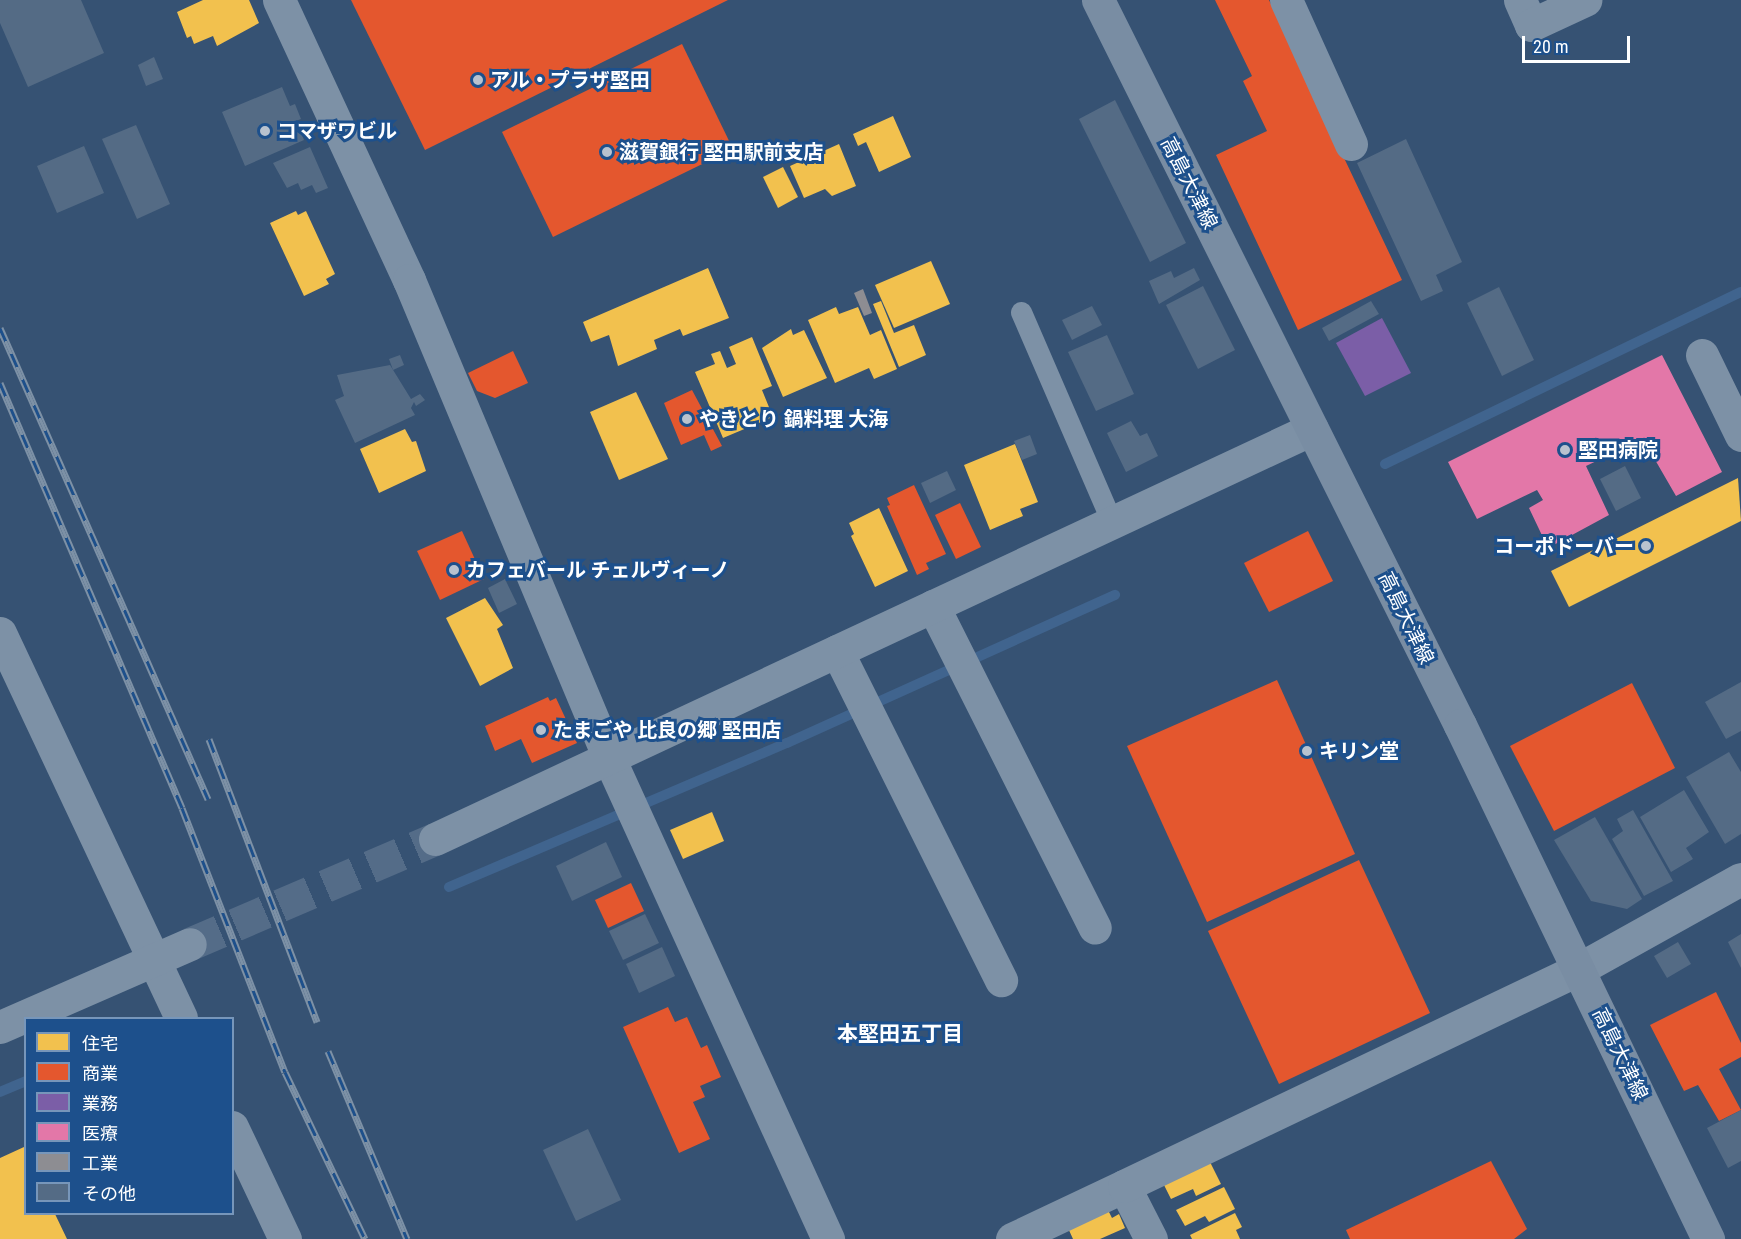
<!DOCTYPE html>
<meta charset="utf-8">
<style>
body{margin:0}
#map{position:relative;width:1741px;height:1239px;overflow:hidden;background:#365273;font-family:"Roboto Condensed","Noto Sans JP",sans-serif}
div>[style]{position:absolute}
.homes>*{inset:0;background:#f2c14e}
.shops>*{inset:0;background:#e4572e}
.offices>*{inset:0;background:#7b5ea7}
.health>*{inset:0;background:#e377a8}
.industry>*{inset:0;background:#8d8d92}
.stream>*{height:10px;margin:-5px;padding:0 5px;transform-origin:5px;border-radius:5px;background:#40648e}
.building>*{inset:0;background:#546b85}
.street-tunnel>*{height:33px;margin-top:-16.5px;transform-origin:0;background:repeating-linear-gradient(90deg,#546c88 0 33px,transparent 0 49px)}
.lane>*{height:21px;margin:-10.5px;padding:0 10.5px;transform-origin:10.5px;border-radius:10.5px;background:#7d91a6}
.street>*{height:33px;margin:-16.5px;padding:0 16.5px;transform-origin:16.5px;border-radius:16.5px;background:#7d91a6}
.secondary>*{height:33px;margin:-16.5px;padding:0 16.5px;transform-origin:16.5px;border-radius:16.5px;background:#798da3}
.rail>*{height:7px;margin-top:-3.5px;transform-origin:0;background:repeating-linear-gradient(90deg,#1d508c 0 14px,#7d91a6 0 28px);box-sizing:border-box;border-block:2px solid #7d91a6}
.dots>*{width:16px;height:16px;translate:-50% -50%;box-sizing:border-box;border:3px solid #1d508c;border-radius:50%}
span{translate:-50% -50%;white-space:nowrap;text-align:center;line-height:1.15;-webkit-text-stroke:6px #1d508c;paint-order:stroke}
.poi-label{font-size:20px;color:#fff;font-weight:700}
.left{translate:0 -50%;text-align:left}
.right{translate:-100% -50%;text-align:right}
.street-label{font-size:20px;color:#fff}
.neighbourhood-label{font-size:21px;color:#fff;font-weight:700}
.legend{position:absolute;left:24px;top:1017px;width:210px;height:198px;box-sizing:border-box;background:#1d508c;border:2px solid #7796ba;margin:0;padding:8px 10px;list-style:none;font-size:18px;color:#fff}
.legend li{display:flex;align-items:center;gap:12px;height:30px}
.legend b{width:30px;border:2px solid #7796ba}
.scale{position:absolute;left:1522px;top:36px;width:108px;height:27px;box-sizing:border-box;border:3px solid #fff;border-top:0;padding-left:8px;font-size:18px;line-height:21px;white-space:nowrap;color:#fff;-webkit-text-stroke:4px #1d508c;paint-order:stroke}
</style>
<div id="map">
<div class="homes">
<div style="clip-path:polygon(203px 0,249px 0,259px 23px,217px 46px,213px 36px,194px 44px,191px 36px,187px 38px,177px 12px)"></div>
<div style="clip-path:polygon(893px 116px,911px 157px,879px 172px,866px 142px,858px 146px,853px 134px)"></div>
<div style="clip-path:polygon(839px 144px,856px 186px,832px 196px,825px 189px,804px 198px,790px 166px)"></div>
<div style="clip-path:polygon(783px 167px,798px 197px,778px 208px,763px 177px)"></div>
<div style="clip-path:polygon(296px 211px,298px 215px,306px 211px,335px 274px,326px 279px,329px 284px,304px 296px,270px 223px)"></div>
<div style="clip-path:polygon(931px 261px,950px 304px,894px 328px,875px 285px)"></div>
<div style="clip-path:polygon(708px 268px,729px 318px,683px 336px,680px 329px,654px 340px,657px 349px,618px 366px,609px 335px,591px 342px,583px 322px)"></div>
<div style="clip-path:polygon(881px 301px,894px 333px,914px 325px,926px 355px,899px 367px,873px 304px)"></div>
<div style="clip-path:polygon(836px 307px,839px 314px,858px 307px,870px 335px,881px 330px,897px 369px,874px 379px,869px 368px,835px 383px,808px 320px)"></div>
<div style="clip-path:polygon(791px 329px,793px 335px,804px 330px,827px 378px,783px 397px,762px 348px)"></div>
<div style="clip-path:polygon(752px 337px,772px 386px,762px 390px,773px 417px,723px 438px,695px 372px,715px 364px,711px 354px,720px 351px,727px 368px,736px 364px,729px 347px)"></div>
<div style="clip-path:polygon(636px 392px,668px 459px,619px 480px,590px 412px)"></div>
<div style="clip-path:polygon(405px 429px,412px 442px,416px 441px,426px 471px,379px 493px,360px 449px)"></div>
<div style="clip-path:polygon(1015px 444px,1038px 502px,1020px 509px,1023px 516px,990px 530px,964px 465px)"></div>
<div style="clip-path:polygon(1738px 478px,1741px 521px,1569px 607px,1551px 571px)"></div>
<div style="clip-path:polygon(879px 508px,908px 571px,875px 587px,851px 536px,854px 534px,849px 523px)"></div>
<div style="clip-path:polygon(485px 598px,503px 625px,497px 629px,513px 668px,480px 686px,446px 618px)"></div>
<div style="clip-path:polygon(712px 812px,724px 841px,683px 859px,670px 830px)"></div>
<div style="clip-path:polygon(24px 1147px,26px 1214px,55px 1214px,67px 1239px,0 1239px,0 1158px)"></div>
<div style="clip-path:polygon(1210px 1162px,1221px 1184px,1196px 1196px,1193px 1189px,1171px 1199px,1164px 1185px)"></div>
<div style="clip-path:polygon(1224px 1187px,1235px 1209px,1209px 1222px,1205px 1216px,1185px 1226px,1176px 1210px)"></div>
<div style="clip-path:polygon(1107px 1208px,1112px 1218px,1119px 1214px,1125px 1228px,1100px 1239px,1073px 1239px,1068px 1228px)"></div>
<div style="clip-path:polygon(1235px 1213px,1242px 1227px,1236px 1230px,1240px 1239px,1192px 1239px,1190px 1235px)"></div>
</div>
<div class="shops">
<div style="clip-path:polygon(351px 0,728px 0,425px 150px)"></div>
<div style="clip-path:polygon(1215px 0,1269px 0,1402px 280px,1298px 330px,1216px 155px,1267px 131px,1243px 81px,1252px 76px)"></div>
<div style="clip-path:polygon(682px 44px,733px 149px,553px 237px,502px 132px)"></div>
<div style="clip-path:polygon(513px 351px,528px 383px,495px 398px,477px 391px,468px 373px)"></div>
<div style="clip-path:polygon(692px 390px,722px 446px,711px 451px,704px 435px,681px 445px,664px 403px)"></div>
<div style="clip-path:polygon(914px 485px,946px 554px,926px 563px,929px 569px,917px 575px,887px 506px,890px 505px,887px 498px)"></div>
<div style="clip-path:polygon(960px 503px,981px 547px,956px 559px,935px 515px)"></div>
<div style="clip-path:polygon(462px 531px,484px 579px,440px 600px,417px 551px)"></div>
<div style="clip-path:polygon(1308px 531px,1333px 581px,1269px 612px,1244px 563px)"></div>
<div style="clip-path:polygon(1277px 680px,1355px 854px,1207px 922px,1127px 746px)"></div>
<div style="clip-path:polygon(1632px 683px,1675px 768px,1554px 831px,1510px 746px)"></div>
<div style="clip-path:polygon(548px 697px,550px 701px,556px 698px,577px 743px,532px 763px,521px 739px,495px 751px,485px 726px)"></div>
<div style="clip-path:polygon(1359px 860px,1430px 1013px,1279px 1084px,1208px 931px)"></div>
<div style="clip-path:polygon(631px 883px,644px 911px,608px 928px,595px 900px)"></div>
<div style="clip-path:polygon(1716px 992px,1741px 1043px,1741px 1057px,1719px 1069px,1741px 1110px,1719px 1121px,1698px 1085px,1684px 1091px,1650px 1025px)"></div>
<div style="clip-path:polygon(668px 1007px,675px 1022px,687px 1017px,701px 1048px,707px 1045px,721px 1077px,700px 1086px,705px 1097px,693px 1102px,710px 1139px,679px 1153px,623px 1027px)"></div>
<div style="clip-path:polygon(1491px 1161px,1527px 1229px,1514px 1239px,1350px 1239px,1346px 1230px)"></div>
</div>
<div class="offices">
<div style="clip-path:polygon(1382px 318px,1411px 373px,1365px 396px,1336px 343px)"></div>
</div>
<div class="health">
<div style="clip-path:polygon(1662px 355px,1722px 472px,1676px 496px,1643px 439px,1586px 466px,1609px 515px,1548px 548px,1529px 508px,1543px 500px,1537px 490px,1477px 519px,1448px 462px)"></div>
</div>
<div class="industry">
<div style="clip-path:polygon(863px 289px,872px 313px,864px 316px,854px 293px)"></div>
</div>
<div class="stream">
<div style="left:1385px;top:464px;width:395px;rotate:-25.8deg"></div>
<div style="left:449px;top:887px;width:367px;rotate:-23.1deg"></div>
<div style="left:787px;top:743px;width:360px;rotate:-24.3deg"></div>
<div style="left:0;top:1092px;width:28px;rotate:-23deg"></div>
</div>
<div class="building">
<div style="clip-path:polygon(0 0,81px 0,104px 53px,28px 87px,0 23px)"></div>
<div style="clip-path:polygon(154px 57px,163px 79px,146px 86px,138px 65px)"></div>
<div style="clip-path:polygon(282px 87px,290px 106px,295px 104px,301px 119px,296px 121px,304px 140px,245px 166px,222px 112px)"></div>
<div style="clip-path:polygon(1115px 100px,1186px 243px,1150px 262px,1079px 119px)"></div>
<div style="clip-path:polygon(136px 125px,170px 204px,137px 219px,102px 139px)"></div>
<div style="clip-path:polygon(1406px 139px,1462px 262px,1436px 275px,1443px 291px,1421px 301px,1357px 163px)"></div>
<div style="clip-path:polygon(84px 146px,104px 193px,57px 213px,37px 166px)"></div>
<div style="clip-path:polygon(310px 147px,328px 188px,316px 193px,312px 185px,301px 190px,298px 183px,287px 188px,273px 163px)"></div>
<div style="clip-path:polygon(1194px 268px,1200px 280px,1159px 304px,1149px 281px,1171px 271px,1174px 278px)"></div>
<div style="clip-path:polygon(1203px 286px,1235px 350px,1198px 369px,1166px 305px)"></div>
<div style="clip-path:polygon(1499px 287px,1534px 360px,1502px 376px,1467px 303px)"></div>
<div style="clip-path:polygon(1371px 301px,1379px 314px,1329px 341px,1322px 328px)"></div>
<div style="clip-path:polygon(1092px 306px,1102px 325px,1072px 340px,1062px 320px)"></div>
<div style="clip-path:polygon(1107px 335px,1134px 394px,1096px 411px,1068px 352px)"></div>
<div style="clip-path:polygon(400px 355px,404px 365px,393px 370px,389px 359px)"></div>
<div style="clip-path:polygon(390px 365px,411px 399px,420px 394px,425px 400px,416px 406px,414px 402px,411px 408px,415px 415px,355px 443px,335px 400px,344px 396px,337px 375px)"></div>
<div style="clip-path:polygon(1131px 421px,1140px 436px,1147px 433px,1158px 456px,1126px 472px,1107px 433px)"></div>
<div style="clip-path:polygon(1030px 435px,1037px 454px,1022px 460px,1014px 441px)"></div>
<div style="clip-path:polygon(1625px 466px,1641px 498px,1616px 511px,1600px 479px)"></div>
<div style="clip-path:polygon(947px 471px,956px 490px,930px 503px,921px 483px)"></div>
<div style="clip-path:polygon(505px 579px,517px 604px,499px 613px,488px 588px)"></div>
<div style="clip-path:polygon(1741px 682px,1741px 731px,1726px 739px,1705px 702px)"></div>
<div style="clip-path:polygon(1729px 752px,1741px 772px,1741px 834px,1725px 844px,1686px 777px)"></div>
<div style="clip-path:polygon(1684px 790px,1709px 832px,1686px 848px,1693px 859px,1671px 872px,1640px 817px)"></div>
<div style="clip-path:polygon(1633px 810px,1673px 881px,1644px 896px,1612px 839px,1623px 831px,1617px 819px)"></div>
<div style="clip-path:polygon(1595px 817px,1642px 899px,1627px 909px,1591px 901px,1554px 840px)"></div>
<div style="clip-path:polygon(606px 842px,622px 877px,572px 901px,556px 866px)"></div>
<div style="clip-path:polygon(645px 914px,659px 943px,623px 960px,609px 931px)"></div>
<div style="clip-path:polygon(1741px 934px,1741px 968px,1728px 942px)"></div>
<div style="clip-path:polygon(1678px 942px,1691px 964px,1667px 978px,1654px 956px)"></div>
<div style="clip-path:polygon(662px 947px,675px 976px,639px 993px,626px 964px)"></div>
<div style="clip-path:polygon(1741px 1110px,1741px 1161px,1728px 1168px,1707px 1128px)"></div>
<div style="clip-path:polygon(588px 1129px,621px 1200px,576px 1221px,543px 1150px)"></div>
</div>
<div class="street-tunnel">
<div style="left:190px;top:944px;width:267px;rotate:-23.2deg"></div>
</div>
<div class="lane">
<div style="left:1021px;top:312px;width:229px;rotate:66.6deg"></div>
</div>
<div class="street">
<div style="left:279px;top:0;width:309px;rotate:65.1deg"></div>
<div style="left:409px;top:280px;width:518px;rotate:67.3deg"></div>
<div style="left:609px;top:758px;width:529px;rotate:65.52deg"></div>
<div style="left:1286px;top:0;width:158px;rotate:65.7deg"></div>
<div style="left:1520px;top:0;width:27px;rotate:66deg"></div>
<div style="left:1531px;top:25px;width:60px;rotate:-24.8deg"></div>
<div style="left:1702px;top:355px;width:89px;rotate:64deg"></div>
<div style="left:933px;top:606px;width:360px;rotate:63.3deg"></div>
<div style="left:0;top:633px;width:425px;rotate:64.8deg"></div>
<div style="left:837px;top:651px;width:368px;rotate:63.5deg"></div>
<div style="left:435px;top:839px;width:968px;rotate:-25.06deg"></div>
<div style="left:0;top:1027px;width:207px;rotate:-23.6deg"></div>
<div style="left:232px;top:1127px;width:124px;rotate:64.7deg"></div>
<div style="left:1012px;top:1239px;width:124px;rotate:-25.3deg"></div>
<div style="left:1151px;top:1239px;width:59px;rotate:-117deg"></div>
<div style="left:1124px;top:1186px;width:504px;rotate:-25.5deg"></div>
<div style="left:1579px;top:969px;width:185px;rotate:-29.1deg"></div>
</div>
<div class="secondary">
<div style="left:1098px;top:0;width:810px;rotate:63.47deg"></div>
<div style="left:1460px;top:725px;width:571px;rotate:64.24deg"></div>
</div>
<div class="rail">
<div style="left:0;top:328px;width:515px;rotate:66.17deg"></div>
<div style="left:0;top:383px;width:462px;rotate:66.8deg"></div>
<div style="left:182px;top:808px;width:283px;rotate:68.7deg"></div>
<div style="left:285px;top:1072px;width:185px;rotate:64.4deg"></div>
<div style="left:209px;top:739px;width:303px;rotate:69.1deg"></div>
<div style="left:328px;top:1051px;width:204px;rotate:67.2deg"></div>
</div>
<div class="dots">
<div style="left:478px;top:80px;background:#b9c2ce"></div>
<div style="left:265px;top:131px;background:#b9c2ce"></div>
<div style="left:607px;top:152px;background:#b9c2ce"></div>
<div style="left:687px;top:419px;background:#b9c2ce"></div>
<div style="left:1565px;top:450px;background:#b9c2ce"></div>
<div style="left:1646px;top:546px;background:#b9c2ce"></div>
<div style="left:454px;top:570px;background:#b9c2ce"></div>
<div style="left:541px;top:730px;background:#b9c2ce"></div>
<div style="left:1307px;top:751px;background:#b9c2ce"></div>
</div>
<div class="poi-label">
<span class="left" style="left:490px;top:80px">アル・プラザ堅田</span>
<span class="left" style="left:277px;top:131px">コマザワビル</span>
<span class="left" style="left:619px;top:152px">滋賀銀行 堅田駅前支店</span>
<span class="left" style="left:699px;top:419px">やきとり 鍋料理 大海</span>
<span class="left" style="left:1578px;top:450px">堅田病院</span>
<span class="right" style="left:1634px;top:546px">コーポドーバー</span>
<span class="left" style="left:466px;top:570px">カフェバール チェルヴィーノ</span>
<span class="left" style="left:553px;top:730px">たまごや 比良の郷 堅田店</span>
<span class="left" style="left:1319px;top:751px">キリン堂</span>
</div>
<div class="street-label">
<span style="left:1189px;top:183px;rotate:63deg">高島大津線</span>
<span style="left:1406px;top:618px;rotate:64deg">高島大津線</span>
<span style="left:1620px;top:1054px;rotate:64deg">高島大津線</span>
</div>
<div class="neighbourhood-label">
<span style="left:900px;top:1034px">本堅田五丁目</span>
</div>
<ul class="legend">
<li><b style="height:16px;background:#f2c14e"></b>住宅</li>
<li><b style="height:16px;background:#e4572e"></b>商業</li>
<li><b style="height:16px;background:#7b5ea7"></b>業務</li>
<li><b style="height:16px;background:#e377a8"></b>医療</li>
<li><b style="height:16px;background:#8d8d92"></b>工業</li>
<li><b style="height:16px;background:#546b85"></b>その他</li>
</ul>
<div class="scale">20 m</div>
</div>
